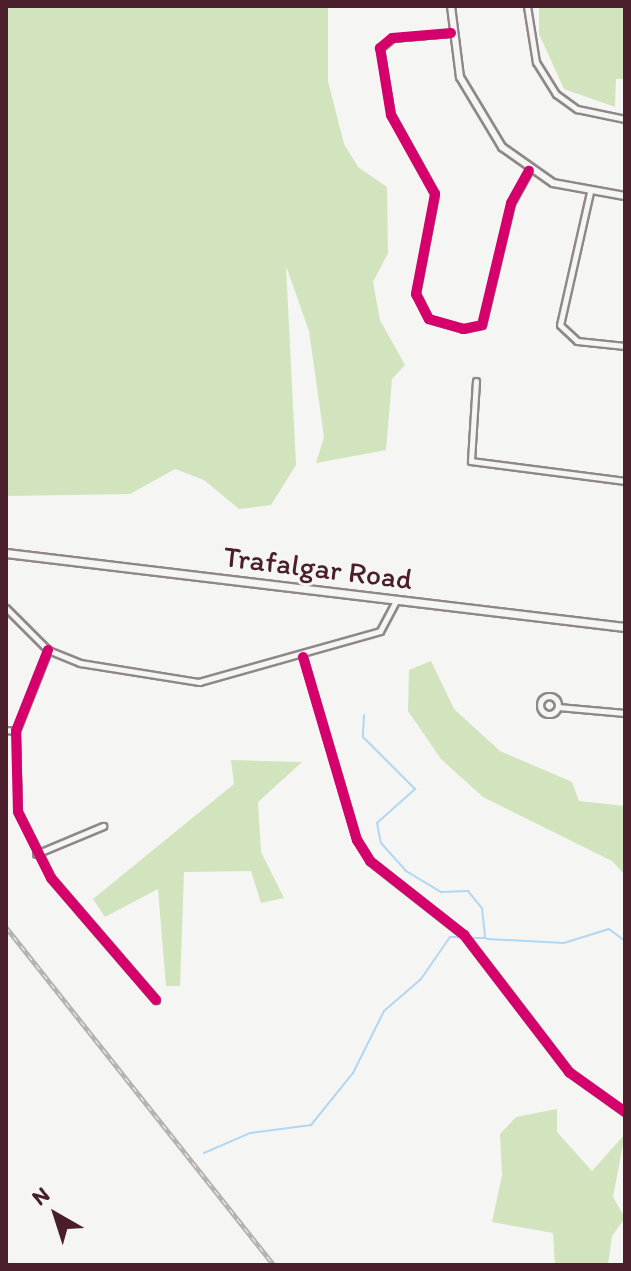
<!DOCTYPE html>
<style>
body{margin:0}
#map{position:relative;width:631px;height:1271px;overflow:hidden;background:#f5f5f3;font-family:Itim,sans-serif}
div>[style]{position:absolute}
.green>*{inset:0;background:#d1e4bd}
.stream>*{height:2px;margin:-1px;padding:0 1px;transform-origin:1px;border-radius:1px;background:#b1d7f2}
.roads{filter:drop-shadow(2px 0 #8f8788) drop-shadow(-2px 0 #8f8788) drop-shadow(0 2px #8f8788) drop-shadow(0 -2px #8f8788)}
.minor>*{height:5px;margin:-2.5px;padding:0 2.5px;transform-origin:2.5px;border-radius:2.5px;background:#f5f5f3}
.minor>.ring{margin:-2.5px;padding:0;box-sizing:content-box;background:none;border:5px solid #f5f5f3;border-radius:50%}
.tertiary>*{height:6px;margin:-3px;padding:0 3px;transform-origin:3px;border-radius:3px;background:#f5f5f3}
.secondary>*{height:7px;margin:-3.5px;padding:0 3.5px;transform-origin:3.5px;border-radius:3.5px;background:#f5f5f3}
.rail>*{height:5px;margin-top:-2.5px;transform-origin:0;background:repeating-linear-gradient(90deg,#f6f6f2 0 6px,#b6b2b2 0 12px);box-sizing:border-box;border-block:2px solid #b6b2b2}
.cycleway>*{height:10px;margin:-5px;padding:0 5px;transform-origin:5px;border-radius:5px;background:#d6006c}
span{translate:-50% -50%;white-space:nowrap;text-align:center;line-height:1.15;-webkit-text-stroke:6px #f6f6f2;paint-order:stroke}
.street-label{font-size:30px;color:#4a1f2b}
.frame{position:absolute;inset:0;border:8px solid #4a1f2b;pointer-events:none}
.north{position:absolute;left:16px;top:1175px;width:80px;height:80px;-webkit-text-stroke:6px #f6f6f2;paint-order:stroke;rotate:321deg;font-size:22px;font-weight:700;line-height:32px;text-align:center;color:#4a1f2b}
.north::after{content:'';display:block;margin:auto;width:28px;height:36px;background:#4a1f2b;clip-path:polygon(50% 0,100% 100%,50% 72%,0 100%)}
</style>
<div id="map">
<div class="green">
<div style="clip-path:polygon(6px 6px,328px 6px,328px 81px,344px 144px,358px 167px,387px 187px,388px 253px,373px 282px,380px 320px,405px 365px,392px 379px,386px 450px,316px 463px,324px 437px,309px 331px,286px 266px,296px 465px,271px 505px,239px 509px,204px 480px,175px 469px,130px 494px,6px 496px)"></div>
<div style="clip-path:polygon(539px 6px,625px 6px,625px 79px,616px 79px,615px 107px,564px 89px,539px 34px)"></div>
<div style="clip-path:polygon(431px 661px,454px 709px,500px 751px,572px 782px,579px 801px,625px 806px,625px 875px,612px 861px,483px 797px,441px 759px,408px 711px,409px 670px)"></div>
<div style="clip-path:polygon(231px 760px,302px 762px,258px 802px,261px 852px,284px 898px,261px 903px,251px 871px,184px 872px,180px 986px,166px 986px,158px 889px,105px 917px,93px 899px,234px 784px)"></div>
<div style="clip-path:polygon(557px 1109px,557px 1132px,592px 1171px,625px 1134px,613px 1197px,625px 1218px,612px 1236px,608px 1265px,555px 1265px,553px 1233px,492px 1222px,502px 1175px,500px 1134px,516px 1117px)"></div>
</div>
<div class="stream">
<div style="left:364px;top:715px;width:22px;rotate:93deg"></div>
<div style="left:363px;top:737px;width:74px;rotate:45deg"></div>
<div style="left:415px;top:789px;width:51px;rotate:138.2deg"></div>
<div style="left:377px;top:823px;width:20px;rotate:79deg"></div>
<div style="left:381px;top:843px;width:38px;rotate:48deg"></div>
<div style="left:406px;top:871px;width:41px;rotate:31deg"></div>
<div style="left:441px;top:892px;width:27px;rotate:-2deg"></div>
<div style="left:468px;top:891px;width:22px;rotate:51deg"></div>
<div style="left:482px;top:908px;width:29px;rotate:84deg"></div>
<div style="left:469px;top:938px;width:17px"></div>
<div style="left:487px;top:939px;width:77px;rotate:3deg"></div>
<div style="left:564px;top:943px;width:47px;rotate:-17.3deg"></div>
<div style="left:609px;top:929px;width:20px;rotate:37deg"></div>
<div style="left:204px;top:1153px;width:50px;rotate:-23.5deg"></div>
<div style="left:250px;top:1133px;width:62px;rotate:-7.5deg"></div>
<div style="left:311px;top:1125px;width:67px;rotate:-51.1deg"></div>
<div style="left:353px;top:1073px;width:69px;rotate:-63.4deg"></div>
<div style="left:384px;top:1011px;width:49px;rotate:-40.9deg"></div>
<div style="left:421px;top:979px;width:51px;rotate:-55.4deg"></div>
<div style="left:450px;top:937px;width:13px"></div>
</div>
<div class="roads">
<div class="minor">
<div style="left:527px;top:6px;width:57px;rotate:80.9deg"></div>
<div style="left:536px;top:62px;width:38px;rotate:58deg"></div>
<div style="left:556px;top:94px;width:26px;rotate:36deg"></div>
<div style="left:577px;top:109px;width:49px;rotate:11.8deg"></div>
<div style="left:451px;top:33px;width:59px;rotate:175.2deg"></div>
<div style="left:392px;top:38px;width:16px;rotate:140deg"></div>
<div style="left:380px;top:48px;width:68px;rotate:80.7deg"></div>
<div style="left:391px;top:115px;width:90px;rotate:60.9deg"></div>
<div style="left:435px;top:194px;width:102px;rotate:100.8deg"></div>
<div style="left:416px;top:294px;width:28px;rotate:63deg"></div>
<div style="left:429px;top:319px;width:35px;rotate:16deg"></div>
<div style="left:463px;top:329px;width:19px;rotate:-12deg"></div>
<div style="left:482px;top:325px;width:125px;rotate:-76.6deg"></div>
<div style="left:511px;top:203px;width:37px;rotate:-61deg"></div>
<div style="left:590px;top:192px;width:136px;rotate:102.7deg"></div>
<div style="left:560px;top:325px;width:23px;rotate:43deg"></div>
<div style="left:577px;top:341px;width:48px;rotate:5.9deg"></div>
<div style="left:476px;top:381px;width:80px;rotate:93.6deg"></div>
<div style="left:471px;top:461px;width:155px;rotate:7.4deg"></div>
<div style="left:6px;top:608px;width:59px;rotate:45deg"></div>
<div style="left:48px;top:650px;width:35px;rotate:22deg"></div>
<div style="left:80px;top:663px;width:121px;rotate:9.1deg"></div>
<div style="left:199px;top:682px;width:188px;rotate:-15.7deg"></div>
<div style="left:380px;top:631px;width:32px;rotate:-62deg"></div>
<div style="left:48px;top:650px;width:87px;rotate:111.6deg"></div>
<div style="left:16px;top:731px;width:81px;rotate:88.6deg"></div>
<div style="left:18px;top:812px;width:74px;rotate:63.4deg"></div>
<div style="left:51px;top:878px;width:161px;rotate:49.3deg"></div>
<div style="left:303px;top:657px;width:191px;rotate:73.6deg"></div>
<div style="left:357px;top:840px;width:25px;rotate:58deg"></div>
<div style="left:370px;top:861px;width:120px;rotate:38.2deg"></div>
<div style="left:464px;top:935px;width:173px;rotate:52.5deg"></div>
<div style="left:569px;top:1072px;width:69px;rotate:35.5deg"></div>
<div class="ring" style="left:540px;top:696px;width:13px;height:13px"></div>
<div style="left:558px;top:707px;width:67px;rotate:5.1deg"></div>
<div style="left:6px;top:730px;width:10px;rotate:6deg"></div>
<div style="left:36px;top:854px;width:73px;rotate:-22.7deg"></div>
</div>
<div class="tertiary">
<div style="left:451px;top:6px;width:72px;rotate:82.8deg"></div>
<div style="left:460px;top:77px;width:82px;rotate:59deg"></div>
<div style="left:502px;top:147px;width:62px;rotate:35.2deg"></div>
<div style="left:553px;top:183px;width:73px;rotate:10.2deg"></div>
</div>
<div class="secondary">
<div style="left:6px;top:553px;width:623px;rotate:6.82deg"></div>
</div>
</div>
<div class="rail">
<div style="left:6px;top:927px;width:431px;rotate:51.6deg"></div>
</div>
<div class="cycleway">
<div style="left:451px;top:33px;width:59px;rotate:175.2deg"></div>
<div style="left:392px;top:38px;width:16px;rotate:140deg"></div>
<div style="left:380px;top:48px;width:68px;rotate:80.7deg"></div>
<div style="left:391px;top:115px;width:90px;rotate:60.9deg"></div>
<div style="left:435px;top:194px;width:102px;rotate:100.8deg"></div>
<div style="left:416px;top:294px;width:28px;rotate:63deg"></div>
<div style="left:429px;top:319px;width:35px;rotate:16deg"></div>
<div style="left:463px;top:329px;width:19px;rotate:-12deg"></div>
<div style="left:482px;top:325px;width:125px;rotate:-76.6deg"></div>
<div style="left:511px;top:203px;width:37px;rotate:-61deg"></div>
<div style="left:48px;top:650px;width:87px;rotate:111.6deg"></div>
<div style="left:16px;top:731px;width:81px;rotate:88.6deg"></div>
<div style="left:18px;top:812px;width:74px;rotate:63.4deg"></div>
<div style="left:51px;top:878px;width:161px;rotate:49.3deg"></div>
<div style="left:303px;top:657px;width:191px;rotate:73.6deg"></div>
<div style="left:357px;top:840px;width:25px;rotate:58deg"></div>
<div style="left:370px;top:861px;width:120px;rotate:38.2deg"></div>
<div style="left:464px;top:935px;width:173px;rotate:52.5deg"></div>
<div style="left:569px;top:1072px;width:69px;rotate:35.5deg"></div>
</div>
<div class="street-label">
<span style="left:318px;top:568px;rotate:7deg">Trafalgar Road</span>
</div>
<div class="frame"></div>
<div class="north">N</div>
</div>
